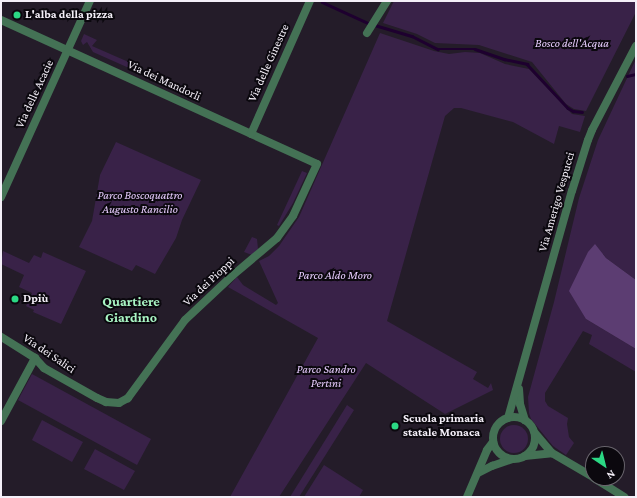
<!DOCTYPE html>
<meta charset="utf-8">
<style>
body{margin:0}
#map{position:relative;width:637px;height:498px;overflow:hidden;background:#241c29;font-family:"Crimson Pro",serif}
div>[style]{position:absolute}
.green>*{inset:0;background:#392248}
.round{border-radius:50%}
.forest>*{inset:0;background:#5c3d72}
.stream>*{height:2.5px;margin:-1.25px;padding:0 1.25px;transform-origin:1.25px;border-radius:1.25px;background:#1e002f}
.minor>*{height:8px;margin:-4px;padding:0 4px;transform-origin:4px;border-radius:4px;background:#447255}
.minor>.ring{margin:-4px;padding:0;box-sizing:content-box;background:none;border:8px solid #447255;border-radius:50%}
.dots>*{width:11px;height:11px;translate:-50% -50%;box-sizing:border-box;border:2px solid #0b080e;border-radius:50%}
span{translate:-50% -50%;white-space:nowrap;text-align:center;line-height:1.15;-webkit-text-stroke:4px #0b080e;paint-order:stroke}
.poi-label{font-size:12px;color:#f4eff8;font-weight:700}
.left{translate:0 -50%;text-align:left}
.park-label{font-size:12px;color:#e7ccfe;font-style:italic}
.street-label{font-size:12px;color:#f4eff8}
.quarter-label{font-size:14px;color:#a9f5c4;font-weight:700}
.frame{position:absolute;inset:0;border:2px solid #f4eff8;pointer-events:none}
.north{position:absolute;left:585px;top:446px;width:40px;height:40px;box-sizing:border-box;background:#0b080e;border:1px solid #68646c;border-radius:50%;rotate:145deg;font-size:11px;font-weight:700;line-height:16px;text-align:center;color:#f4eff8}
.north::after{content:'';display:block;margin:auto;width:14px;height:18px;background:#2bd884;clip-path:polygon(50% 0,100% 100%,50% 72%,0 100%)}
</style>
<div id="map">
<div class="green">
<div style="clip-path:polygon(394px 1px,636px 1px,636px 12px,586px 111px,574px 109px,566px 104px,532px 62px,479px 45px,435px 43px,417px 34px,383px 23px)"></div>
<div style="clip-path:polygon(380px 33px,434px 51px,449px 54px,465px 52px,480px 53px,505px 64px,529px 69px,572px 114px,585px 116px,580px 132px,559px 126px,554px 144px,513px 122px,461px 108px,454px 108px,445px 116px,387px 321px,477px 372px,473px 379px,488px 388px,491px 383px,493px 390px,445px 414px,366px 363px,279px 497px,230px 497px,318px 338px,228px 287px,237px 277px,243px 285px,276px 305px,278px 303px,259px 261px,269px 256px,279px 246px,299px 217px)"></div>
<div style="clip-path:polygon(84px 34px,97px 40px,92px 46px,140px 67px,138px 72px,93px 52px,87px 42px,83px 45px,81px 41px)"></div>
<div style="clip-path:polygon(636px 59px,636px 280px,606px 258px,603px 254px,586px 319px,636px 349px,636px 372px,589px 344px,592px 335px,583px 331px,545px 393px,545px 401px,548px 406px,568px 418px,567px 424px,569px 437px,574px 443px,566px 455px,553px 446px,531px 419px,529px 413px,528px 397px,554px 302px,579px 198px,598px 140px)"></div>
<div style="clip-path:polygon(116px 142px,201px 180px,182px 220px,176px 238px,155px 274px,136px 265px,132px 271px,79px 247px,92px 221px,100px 175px)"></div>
<div style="clip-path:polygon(302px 171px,307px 173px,293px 203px,279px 226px,277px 225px)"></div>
<div style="clip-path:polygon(252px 237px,257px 239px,258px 249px,252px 255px,244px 252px)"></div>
<div style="clip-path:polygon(3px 251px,29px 263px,34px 255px,41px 258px,43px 252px,86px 271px,61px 324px,33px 312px,34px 310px,26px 306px,32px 293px,19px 287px,24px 275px,1px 264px)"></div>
<div style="clip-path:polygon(32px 374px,151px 439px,137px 465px,18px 400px)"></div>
<div style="clip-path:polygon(347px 405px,354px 410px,299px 497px,290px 497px)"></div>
<div style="clip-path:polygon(42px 420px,83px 442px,72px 462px,32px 440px)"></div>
<div class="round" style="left:500px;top:425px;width:28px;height:28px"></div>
<div style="clip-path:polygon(95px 449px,135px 471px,124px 490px,84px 469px)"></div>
<div style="clip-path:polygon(324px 465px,363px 490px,359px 497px,304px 497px)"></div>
</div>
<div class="forest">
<div style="clip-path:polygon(595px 244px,606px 258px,636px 280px,636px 349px,586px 319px,569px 291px,588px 252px)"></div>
</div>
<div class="stream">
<div style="left:322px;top:2px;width:51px;rotate:24.5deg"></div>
<div style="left:368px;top:23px;width:46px;rotate:16.5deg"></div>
<div style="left:412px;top:36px;width:29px;rotate:27deg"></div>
<div style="left:438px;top:49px;width:37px"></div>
<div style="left:475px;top:49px;width:31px;rotate:19deg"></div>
<div style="left:504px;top:59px;width:24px;rotate:12deg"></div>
<div style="left:527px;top:64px;width:60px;rotate:47deg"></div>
<div style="left:568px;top:108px;width:6px;rotate:31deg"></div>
<div style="left:573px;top:111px;width:9px;rotate:6deg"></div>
<div style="left:627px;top:76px;width:9px;rotate:-13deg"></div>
</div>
<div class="minor">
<div style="left:1px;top:20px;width:347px;rotate:24.5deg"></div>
<div style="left:317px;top:164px;width:57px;rotate:114.8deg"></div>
<div style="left:293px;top:216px;width:27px;rotate:126deg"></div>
<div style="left:277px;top:238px;width:57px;rotate:139.9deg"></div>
<div style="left:233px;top:275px;width:66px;rotate:136.8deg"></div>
<div style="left:185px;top:320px;width:97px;rotate:126.2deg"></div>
<div style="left:128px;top:398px;width:10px;rotate:151deg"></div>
<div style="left:119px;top:403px;width:13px;rotate:-176deg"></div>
<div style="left:106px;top:402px;width:10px;rotate:-156deg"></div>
<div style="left:97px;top:398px;width:61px;rotate:-150.5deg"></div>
<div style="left:44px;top:368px;width:13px;rotate:-132deg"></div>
<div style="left:35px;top:358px;width:40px;rotate:-148deg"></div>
<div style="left:367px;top:33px;width:38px;rotate:-58deg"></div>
<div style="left:251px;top:134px;width:145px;rotate:-66.1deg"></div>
<div style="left:1px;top:197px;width:215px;rotate:-65.6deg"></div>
<div style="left:519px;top:389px;width:15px;rotate:86deg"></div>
<div style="left:520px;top:404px;width:17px;rotate:73deg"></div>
<div class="ring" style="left:493px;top:417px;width:34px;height:34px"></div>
<div style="left:508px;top:418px;width:236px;rotate:-74.3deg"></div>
<div style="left:572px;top:191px;width:53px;rotate:-72.6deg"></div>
<div style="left:588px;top:140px;width:11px;rotate:-68deg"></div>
<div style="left:592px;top:130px;width:95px;rotate:-62.4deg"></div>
<div style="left:1px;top:421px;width:72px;rotate:-61.6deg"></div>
<div style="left:535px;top:433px;width:26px;rotate:50deg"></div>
<div style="left:552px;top:453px;width:48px;rotate:30.3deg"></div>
<div style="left:525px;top:456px;width:27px;rotate:-6deg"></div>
<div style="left:478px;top:473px;width:16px;rotate:-27deg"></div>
<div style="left:492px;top:466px;width:21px;rotate:-19deg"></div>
<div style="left:594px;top:478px;width:36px;rotate:32deg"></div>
<div style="left:467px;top:497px;width:51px;rotate:-66.9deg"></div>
<div style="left:487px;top:450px;width:10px;rotate:-53deg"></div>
</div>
<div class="dots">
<div style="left:17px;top:15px;background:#2bd884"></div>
<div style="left:15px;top:299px;background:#2bd884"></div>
<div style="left:395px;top:426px;background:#2bd884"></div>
</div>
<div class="poi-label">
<span class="left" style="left:25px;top:15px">L'alba della pizza</span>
<span class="left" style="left:23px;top:299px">Dpiù</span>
<span class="left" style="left:403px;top:426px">Scuola primaria<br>statale Monaca</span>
</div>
<div class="park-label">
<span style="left:572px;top:44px">Bosco dell'Acqua</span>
<span style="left:140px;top:203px">Parco Boscoquattro<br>Augusto Rancilio</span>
<span style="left:335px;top:276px">Parco Aldo Moro</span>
<span style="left:326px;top:377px">Parco Sandro<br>Pertini</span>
</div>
<div class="street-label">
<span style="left:269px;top:63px;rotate:-66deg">Via delle Ginestre</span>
<span style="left:164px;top:81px;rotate:25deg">Via dei Mandorli</span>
<span style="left:35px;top:94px;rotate:-65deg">Via delle Acacie</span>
<span style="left:557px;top:202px;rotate:-74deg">Via Amerigo Vespucci</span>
<span style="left:209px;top:282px;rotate:-43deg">Via dei Pioppi</span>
<span style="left:49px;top:354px;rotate:34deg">Via dei Salici</span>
</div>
<div class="quarter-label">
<span style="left:131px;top:309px">Quartiere<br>Giardino</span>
</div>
<div class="frame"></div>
<div class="north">N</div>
</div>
